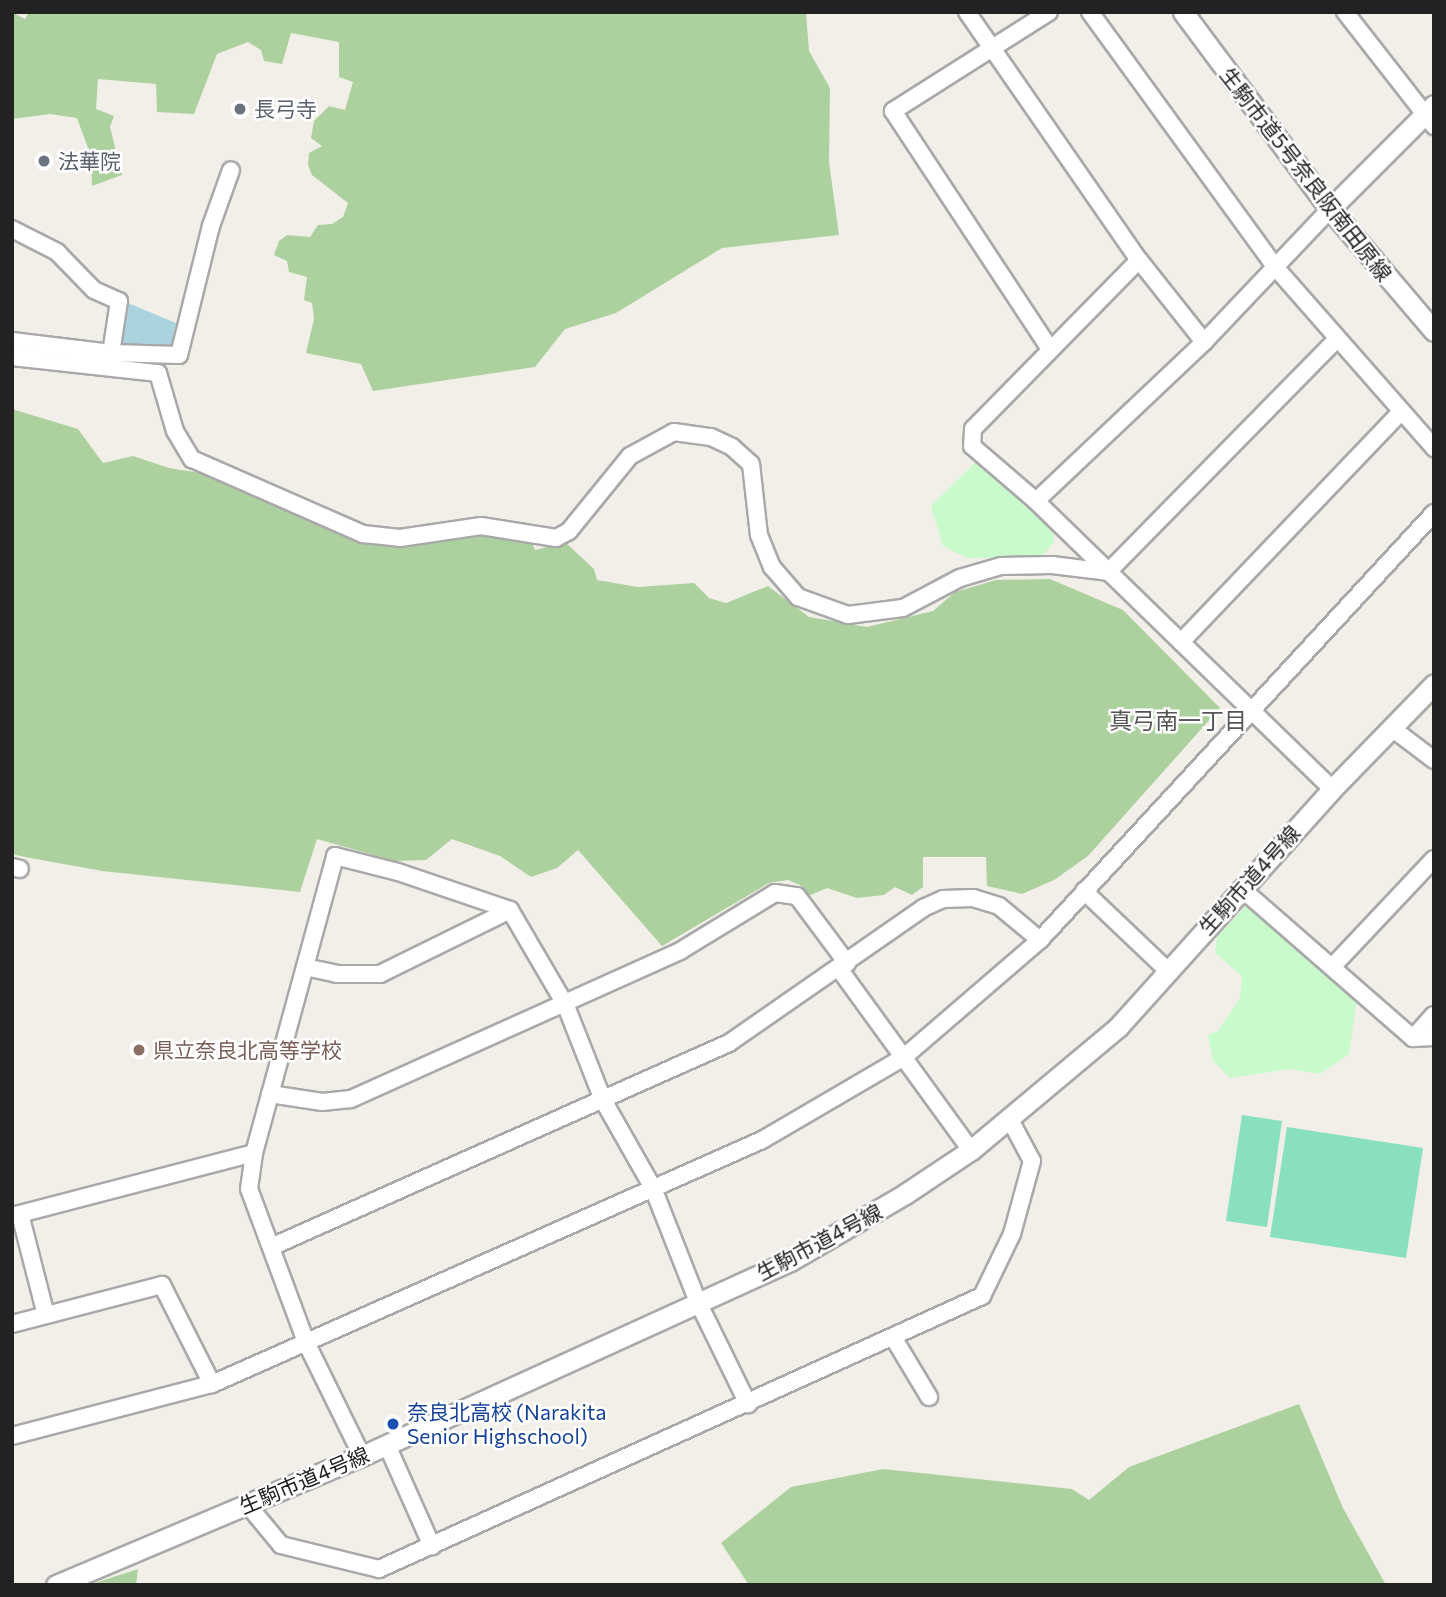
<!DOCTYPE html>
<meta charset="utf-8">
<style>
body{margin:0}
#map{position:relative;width:1446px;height:1597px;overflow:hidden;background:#f2efe9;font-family:Commissioner,"Noto Sans JP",sans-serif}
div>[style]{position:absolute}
.forest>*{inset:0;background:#add19e}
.park>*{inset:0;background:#c8facc}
.pitch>*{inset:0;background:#88e0be}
.water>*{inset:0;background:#aad3df}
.roads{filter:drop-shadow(2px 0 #a9a9a9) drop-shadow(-2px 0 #a9a9a9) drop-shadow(0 2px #a9a9a9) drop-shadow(0 -2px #a9a9a9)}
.minor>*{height:16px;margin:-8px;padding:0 8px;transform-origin:8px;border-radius:8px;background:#fff}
.tertiary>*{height:19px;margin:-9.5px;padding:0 9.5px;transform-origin:9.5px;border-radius:9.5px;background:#fff}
.dots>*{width:19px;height:19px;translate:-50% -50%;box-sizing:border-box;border:4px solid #fff;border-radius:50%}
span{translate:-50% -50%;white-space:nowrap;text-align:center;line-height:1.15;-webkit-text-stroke:5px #fff;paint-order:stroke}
.worship-label{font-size:21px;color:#5b616d}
.left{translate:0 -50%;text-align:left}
.street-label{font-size:21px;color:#222}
.education-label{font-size:21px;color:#785e54}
.transit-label{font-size:21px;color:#164399}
.neighbourhood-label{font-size:23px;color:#555}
.frame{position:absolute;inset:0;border:14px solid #222;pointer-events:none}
</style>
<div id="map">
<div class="forest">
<div style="clip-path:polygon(12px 12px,25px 19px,29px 12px,806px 12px,809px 51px,830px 88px,829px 162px,839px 235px,722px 248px,616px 313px,565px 329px,535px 367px,373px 391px,361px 364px,306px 353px,314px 319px,312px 303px,304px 300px,307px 277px,289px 272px,287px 261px,274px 255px,279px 241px,287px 235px,310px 237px,318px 225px,332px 224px,343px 217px,348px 203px,312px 175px,308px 165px,309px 153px,322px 146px,311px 138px,314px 121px,329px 106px,345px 110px,353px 82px,339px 77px,339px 42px,291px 33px,282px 64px,264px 61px,261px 50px,248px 42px,217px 54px,194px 114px,157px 112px,156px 84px,98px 79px,96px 109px,114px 116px,110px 127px,122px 175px,92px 186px,91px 156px,77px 118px,50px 114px,12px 119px)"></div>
<div style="clip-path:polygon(12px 409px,78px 429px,103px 463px,133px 456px,169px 468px,232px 478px,387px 542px,478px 531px,531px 540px,535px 550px,565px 542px,594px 569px,597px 580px,638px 587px,694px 583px,709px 598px,726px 603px,768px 586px,809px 617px,867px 627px,933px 611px,955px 592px,996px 580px,1050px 579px,1123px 610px,1220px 708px,1088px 856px,1054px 880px,1022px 894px,987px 886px,986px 857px,923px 857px,923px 887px,912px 895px,895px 887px,884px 895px,857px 898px,827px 888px,808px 896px,802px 886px,788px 880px,769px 883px,662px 946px,578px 850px,557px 868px,531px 877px,500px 856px,452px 839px,426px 860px,395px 861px,317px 839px,300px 892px,102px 871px,25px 857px,12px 854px)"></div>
<div style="clip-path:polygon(1299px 1404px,1343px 1508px,1386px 1585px,749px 1585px,721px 1543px,791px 1487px,883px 1469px,1072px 1489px,1089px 1500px,1129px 1467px)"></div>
<div style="clip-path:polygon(138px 1569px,136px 1585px,89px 1585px,104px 1580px)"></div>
</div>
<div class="park">
<div style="clip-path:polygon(977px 461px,1053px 530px,1054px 542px,1042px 557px,967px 558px,943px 546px,931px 506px)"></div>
<div style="clip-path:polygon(1249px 903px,1357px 999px,1349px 1054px,1320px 1074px,1290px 1069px,1230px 1078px,1213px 1061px,1208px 1035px,1218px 1031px,1240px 998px,1242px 976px,1215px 953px,1217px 937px)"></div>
</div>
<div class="pitch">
<div style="clip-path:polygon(1242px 1115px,1282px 1121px,1267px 1227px,1226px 1221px)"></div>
<div style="clip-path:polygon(1287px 1127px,1423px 1148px,1406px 1258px,1270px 1237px)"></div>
</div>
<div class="water">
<div style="clip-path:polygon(128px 303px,176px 323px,171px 347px,121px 343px)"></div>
</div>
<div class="roads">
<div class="minor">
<div style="left:967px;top:12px;width:302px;rotate:55.3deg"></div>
<div style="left:1139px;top:260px;width:105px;rotate:51.6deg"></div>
<div style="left:1049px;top:12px;width:185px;rotate:147.6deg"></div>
<div style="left:893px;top:111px;width:285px;rotate:56.6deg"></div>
<div style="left:1090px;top:12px;width:316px;rotate:54deg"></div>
<div style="left:1276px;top:268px;width:240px;rotate:48.7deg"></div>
<div style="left:1345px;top:12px;width:145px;rotate:52deg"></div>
<div style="left:12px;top:229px;width:51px;rotate:27.1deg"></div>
<div style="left:57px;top:252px;width:53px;rotate:45.8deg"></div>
<div style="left:94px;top:290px;width:27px;rotate:24deg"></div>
<div style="left:119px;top:301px;width:53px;rotate:98.7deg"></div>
<div style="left:1139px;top:260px;width:237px;rotate:134.5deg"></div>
<div style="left:973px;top:429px;width:17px;rotate:93deg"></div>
<div style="left:972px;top:446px;width:84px;rotate:40.7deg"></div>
<div style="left:1036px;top:501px;width:413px;rotate:44.2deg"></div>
<div style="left:12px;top:341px;width:100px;rotate:6.9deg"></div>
<div style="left:111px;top:353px;width:68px;rotate:1.7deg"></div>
<div style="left:179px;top:355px;width:133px;rotate:-76.1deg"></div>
<div style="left:211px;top:226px;width:59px;rotate:-70.3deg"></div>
<div style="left:12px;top:357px;width:147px;rotate:6.3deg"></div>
<div style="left:158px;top:373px;width:60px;rotate:73.7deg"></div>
<div style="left:175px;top:431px;width:33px;rotate:59deg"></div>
<div style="left:192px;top:459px;width:187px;rotate:23.7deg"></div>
<div style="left:363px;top:534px;width:37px;rotate:6deg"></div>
<div style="left:400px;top:538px;width:82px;rotate:-8.4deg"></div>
<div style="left:481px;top:526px;width:76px;rotate:9.1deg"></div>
<div style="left:556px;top:538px;width:15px;rotate:-28deg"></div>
<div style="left:569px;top:531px;width:97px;rotate:-50.9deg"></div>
<div style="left:630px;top:456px;width:50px;rotate:-28.6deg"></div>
<div style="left:674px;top:432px;width:37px;rotate:8deg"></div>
<div style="left:711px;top:437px;width:23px;rotate:25deg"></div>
<div style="left:732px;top:447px;width:25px;rotate:42deg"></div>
<div style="left:751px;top:464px;width:71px;rotate:83.6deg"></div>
<div style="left:759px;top:535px;width:35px;rotate:68deg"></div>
<div style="left:772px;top:567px;width:40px;rotate:49deg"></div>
<div style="left:798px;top:597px;width:53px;rotate:19.8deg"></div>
<div style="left:848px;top:615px;width:55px;rotate:-7.3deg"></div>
<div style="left:903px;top:608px;width:64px;rotate:-27.8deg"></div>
<div style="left:960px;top:578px;width:43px;rotate:-16.3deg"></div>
<div style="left:1001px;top:566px;width:51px;rotate:-1.1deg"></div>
<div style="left:1052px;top:565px;width:56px;rotate:7.1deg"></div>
<div style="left:1108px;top:572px;width:327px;rotate:-45.5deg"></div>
<div style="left:1036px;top:501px;width:231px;rotate:-43.4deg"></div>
<div style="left:1204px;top:342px;width:183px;rotate:-46.5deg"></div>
<div style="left:1181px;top:642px;width:317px;rotate:-46.3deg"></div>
<div style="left:1393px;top:729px;width:51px;rotate:37.1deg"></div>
<div style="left:12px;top:867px;width:8px;rotate:14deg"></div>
<div style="left:1242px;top:889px;width:227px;rotate:41.1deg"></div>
<div style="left:1413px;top:1038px;width:21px;rotate:-3deg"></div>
<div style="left:1084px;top:891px;width:115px;rotate:43.6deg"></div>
<div style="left:1333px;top:966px;width:147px;rotate:-46.7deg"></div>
<div style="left:305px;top:967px;width:33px;rotate:12deg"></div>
<div style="left:337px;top:974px;width:43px"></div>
<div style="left:380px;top:974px;width:145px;rotate:-26.2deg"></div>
<div style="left:840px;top:970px;width:223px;rotate:54deg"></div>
<div style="left:1413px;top:1038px;width:31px;rotate:-48deg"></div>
<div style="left:270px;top:1094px;width:53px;rotate:8.7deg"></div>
<div style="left:322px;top:1102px;width:29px;rotate:-6deg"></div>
<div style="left:351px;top:1099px;width:361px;rotate:-24.2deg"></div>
<div style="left:680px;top:951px;width:111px;rotate:-31.4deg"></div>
<div style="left:775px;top:893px;width:22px;rotate:8deg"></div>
<div style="left:797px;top:896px;width:84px;rotate:53.3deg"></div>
<div style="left:20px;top:1214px;width:104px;rotate:75.6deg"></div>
<div style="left:12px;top:1216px;width:250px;rotate:-14.6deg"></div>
<div style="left:271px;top:1247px;width:501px;rotate:-24.01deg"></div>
<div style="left:729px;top:1043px;width:236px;rotate:-34.8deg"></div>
<div style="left:923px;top:908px;width:22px;rotate:-24deg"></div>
<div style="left:943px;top:899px;width:30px;rotate:-2deg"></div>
<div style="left:973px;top:898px;width:27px;rotate:17deg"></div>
<div style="left:999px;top:906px;width:53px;rotate:39.7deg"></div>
<div style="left:12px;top:1324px;width:155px;rotate:-14.6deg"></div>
<div style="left:162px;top:1285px;width:111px;rotate:63.2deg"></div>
<div style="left:893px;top:1337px;width:70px;rotate:59deg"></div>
<div style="left:12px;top:1436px;width:207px;rotate:-14.6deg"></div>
<div style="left:212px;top:1384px;width:602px;rotate:-23.92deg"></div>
<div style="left:762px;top:1140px;width:164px;rotate:-30.3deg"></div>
<div style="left:904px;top:1057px;width:179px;rotate:-40.7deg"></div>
<div style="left:1040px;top:940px;width:581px;rotate:-47.3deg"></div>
<div style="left:387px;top:1445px;width:111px;rotate:66deg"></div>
<div style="left:362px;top:1456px;width:127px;rotate:-116.2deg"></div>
<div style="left:306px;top:1342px;width:163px;rotate:-110.4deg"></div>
<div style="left:249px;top:1189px;width:36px;rotate:-82deg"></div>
<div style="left:254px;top:1153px;width:308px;rotate:-74.7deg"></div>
<div style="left:335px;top:856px;width:65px;rotate:14.3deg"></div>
<div style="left:398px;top:872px;width:118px;rotate:18.7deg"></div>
<div style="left:510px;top:910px;width:111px;rotate:59.7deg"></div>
<div style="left:566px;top:1006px;width:101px;rotate:68.5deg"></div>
<div style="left:603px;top:1100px;width:101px;rotate:60.4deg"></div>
<div style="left:653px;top:1188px;width:123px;rotate:68.5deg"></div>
<div style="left:698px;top:1302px;width:114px;rotate:63.9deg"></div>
<div style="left:247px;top:1504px;width:53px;rotate:50.3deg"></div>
<div style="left:281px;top:1545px;width:101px;rotate:13.8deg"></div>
<div style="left:379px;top:1569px;width:662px;rotate:-24.36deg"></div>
<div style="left:982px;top:1296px;width:69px;rotate:-64.2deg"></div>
<div style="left:1012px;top:1234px;width:76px;rotate:-74.7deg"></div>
<div style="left:1032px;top:1161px;width:49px;rotate:-118.1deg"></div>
</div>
<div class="tertiary">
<div style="left:1183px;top:12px;width:246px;rotate:53.3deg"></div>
<div style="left:1330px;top:209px;width:160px;rotate:49.6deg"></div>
<div style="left:1330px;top:209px;width:147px;rotate:-45deg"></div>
<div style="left:56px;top:1585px;width:332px;rotate:-22.9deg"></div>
<div style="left:362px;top:1456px;width:470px;rotate:-24.5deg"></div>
<div style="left:790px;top:1261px;width:133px;rotate:-30.2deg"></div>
<div style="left:905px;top:1194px;width:79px;rotate:-33.7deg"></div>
<div style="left:971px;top:1150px;width:192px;rotate:-39.9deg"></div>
<div style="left:1118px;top:1027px;width:320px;rotate:-48deg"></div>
<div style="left:1332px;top:789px;width:146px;rotate:-45.8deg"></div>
</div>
</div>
<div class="dots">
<div style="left:240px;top:109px;background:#6b7280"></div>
<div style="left:44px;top:161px;background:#6b7280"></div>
<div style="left:139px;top:1050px;background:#8d6e63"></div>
<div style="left:393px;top:1424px;background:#1a4fb4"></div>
</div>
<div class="worship-label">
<span class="left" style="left:254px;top:109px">長弓寺</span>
<span class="left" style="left:58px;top:161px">法華院</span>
</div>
<div class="street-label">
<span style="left:1306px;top:174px;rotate:52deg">生駒市道5号奈良阪南田原線</span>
<span style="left:1249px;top:880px;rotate:-48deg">生駒市道4号線</span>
<span style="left:819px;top:1242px;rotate:-28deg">生駒市道4号線</span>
<span style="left:304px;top:1480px;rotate:-23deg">生駒市道4号線</span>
</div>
<div class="education-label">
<span class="left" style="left:153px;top:1050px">県立奈良北高等学校</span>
</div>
<div class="transit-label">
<span class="left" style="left:407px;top:1424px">奈良北高校 (Narakita<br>Senior Highschool)</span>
</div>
<div class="neighbourhood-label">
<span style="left:1178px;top:720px">真弓南一丁目</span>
</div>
<div class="frame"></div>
</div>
